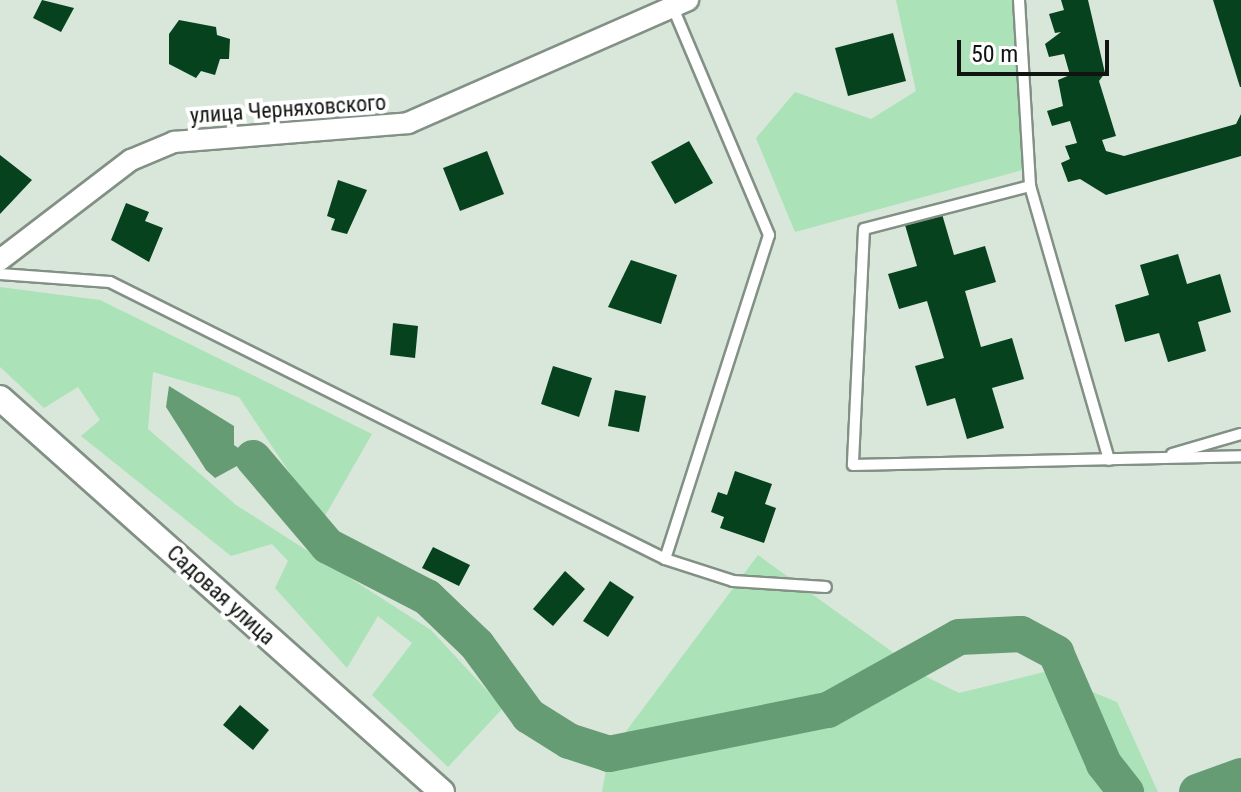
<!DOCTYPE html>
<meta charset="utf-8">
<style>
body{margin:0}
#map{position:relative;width:1241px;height:792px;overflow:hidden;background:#d8e7da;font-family:"Roboto Condensed",sans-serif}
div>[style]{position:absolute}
.green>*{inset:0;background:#abe2b7}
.water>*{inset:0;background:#669c73}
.river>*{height:36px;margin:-18px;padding:0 18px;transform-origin:18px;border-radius:18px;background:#669c73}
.building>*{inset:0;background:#06421e}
.roads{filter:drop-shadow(2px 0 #829085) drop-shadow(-2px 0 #829085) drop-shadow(0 2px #829085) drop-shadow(0 -2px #829085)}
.service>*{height:10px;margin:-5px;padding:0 5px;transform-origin:5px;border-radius:5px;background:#fff}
.minor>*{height:20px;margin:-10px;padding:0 10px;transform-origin:10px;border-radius:10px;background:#fff}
.tertiary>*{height:24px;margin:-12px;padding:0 12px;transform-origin:12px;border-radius:12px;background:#fff}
span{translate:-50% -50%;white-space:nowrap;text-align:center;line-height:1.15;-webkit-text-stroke:8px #fff;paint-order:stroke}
.street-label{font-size:22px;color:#101511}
.scale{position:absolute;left:957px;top:40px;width:152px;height:36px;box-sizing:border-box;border:4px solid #101511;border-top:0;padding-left:10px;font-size:24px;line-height:28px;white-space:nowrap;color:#101511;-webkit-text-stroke:6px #fff;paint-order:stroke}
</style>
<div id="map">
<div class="green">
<div style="clip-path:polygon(896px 0,1014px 0,1026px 169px,795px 232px,756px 138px,795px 92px,871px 119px,916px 91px)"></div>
<div style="clip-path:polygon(0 287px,100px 300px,372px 434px,322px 521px,239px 397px,153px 372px,148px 429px,236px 505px,431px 630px,503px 708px,448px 767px,372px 695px,412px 643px,378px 616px,347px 668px,275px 588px,288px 561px,272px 544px,231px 556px,81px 436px,100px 420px,78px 387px,44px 408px,0 367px)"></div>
<div style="clip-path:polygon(758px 555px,927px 677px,959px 693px,1044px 672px,1117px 702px,1158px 792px,602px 792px,609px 754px)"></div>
</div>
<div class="water">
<div style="clip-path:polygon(169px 386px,234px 426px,234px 445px,253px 458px,251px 474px,237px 466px,215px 478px,206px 470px,166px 407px)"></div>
</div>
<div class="river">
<div style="left:253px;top:458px;width:116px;rotate:49.6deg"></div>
<div style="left:328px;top:546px;width:111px;rotate:27.3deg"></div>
<div style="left:427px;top:597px;width:69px;rotate:43.8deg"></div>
<div style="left:477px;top:645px;width:88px;rotate:53.8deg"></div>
<div style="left:529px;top:716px;width:47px;rotate:32deg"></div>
<div style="left:569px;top:741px;width:42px;rotate:18deg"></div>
<div style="left:609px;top:754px;width:223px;rotate:-11.4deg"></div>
<div style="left:828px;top:710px;width:150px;rotate:-29.1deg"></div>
<div style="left:959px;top:637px;width:62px;rotate:-2.8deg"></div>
<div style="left:1021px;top:634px;width:40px;rotate:28deg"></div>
<div style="left:1056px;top:653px;width:121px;rotate:66.6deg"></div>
<div style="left:1104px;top:764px;width:36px;rotate:52deg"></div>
<div style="left:1197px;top:792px;width:47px;rotate:-20deg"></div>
</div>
<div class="building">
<div style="clip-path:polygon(42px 0,74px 8px,61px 32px,33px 18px)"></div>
<div style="clip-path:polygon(1061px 0,1088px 0,1105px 73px,1099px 81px,1116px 136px,1102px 140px,1106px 151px,1124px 156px,1236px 124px,1241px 114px,1241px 156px,1106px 195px,1080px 179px,1068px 182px,1061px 163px,1070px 159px,1065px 146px,1077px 143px,1070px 121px,1052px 126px,1047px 111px,1063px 106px,1058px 80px,1070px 75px,1064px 54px,1049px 57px,1045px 44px,1061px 32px,1055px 33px,1049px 14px,1064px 10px)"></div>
<div style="clip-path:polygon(1213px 0,1241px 0,1241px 87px,1240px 87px)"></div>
<div style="clip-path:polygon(179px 20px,216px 27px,217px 35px,230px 39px,229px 59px,220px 59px,215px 75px,201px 71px,196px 78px,169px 64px,169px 34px)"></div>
<div style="clip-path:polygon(893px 33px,906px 81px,848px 96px,835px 48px)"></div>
<div style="clip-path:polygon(689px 141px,713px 183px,675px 204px,651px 162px)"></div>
<div style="clip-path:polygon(487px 151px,504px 194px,460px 211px,443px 168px)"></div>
<div style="clip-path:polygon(0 155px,32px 180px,0 214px)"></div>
<div style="clip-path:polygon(338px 180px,367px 190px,347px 234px,331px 230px,335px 219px,327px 216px)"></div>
<div style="clip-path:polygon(126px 203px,149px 212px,145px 221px,163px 228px,149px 262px,111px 240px)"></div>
<div style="clip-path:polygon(942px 214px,954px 255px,985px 246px,996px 282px,965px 291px,981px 347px,1012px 338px,1024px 379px,992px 388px,1004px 428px,967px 439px,955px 398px,927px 406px,915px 366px,944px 358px,927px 301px,899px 309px,888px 274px,917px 266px,905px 225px)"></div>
<div style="clip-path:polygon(1178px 254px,1187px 284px,1220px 274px,1231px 312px,1198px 322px,1206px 351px,1168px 362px,1159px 333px,1125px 342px,1115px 305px,1149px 295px,1140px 265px)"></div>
<div style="clip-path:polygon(631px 260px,677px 275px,661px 324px,608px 307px)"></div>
<div style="clip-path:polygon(393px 323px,418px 326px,415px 358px,390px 355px)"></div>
<div style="clip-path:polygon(553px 366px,592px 378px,579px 417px,541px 404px)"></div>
<div style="clip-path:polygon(615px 390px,646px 396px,639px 432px,608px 426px)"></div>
<div style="clip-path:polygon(735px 471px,772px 484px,765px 504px,776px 508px,764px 543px,720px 528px,724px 517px,711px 512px,718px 492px,727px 495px)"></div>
<div style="clip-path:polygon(433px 547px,470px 565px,459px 586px,422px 568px)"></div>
<div style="clip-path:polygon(565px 571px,585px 589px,553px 626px,533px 609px)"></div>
<div style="clip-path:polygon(610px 581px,634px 597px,608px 637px,583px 621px)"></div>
<div style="clip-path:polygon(240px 705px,269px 730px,253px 750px,223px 725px)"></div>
</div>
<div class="roads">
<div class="service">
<div style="left:1019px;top:0;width:186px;rotate:86.6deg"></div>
<div style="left:1030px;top:186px;width:285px;rotate:73.9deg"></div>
<div style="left:1030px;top:186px;width:171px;rotate:165.5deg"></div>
<div style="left:864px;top:229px;width:236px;rotate:92.7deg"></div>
<div style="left:853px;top:465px;width:388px;rotate:-1.3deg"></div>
<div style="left:0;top:274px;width:110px;rotate:4.2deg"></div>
<div style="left:110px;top:282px;width:620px;rotate:26.52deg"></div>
<div style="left:665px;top:559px;width:71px;rotate:17.9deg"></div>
<div style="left:733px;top:581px;width:93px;rotate:3.7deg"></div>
<div style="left:1172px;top:454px;width:72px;rotate:-16.2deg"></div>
<div style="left:665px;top:559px;width:340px;rotate:-72.2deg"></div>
<div style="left:769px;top:235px;width:250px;rotate:-112.9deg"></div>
</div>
<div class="minor">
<div style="left:0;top:260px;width:165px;rotate:-37.4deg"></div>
<div style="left:131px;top:160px;width:47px;rotate:-22.7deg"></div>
<div style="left:174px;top:142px;width:235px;rotate:-4.6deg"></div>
<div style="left:408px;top:123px;width:306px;rotate:-23.7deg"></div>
</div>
<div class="tertiary">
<div style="left:0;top:398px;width:592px;rotate:41.71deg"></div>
</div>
</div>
<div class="street-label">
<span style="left:288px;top:109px;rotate:-4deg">улица Черняховского</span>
<span style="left:221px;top:595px;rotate:42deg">Садовая улица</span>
</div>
<div class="scale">50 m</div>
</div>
